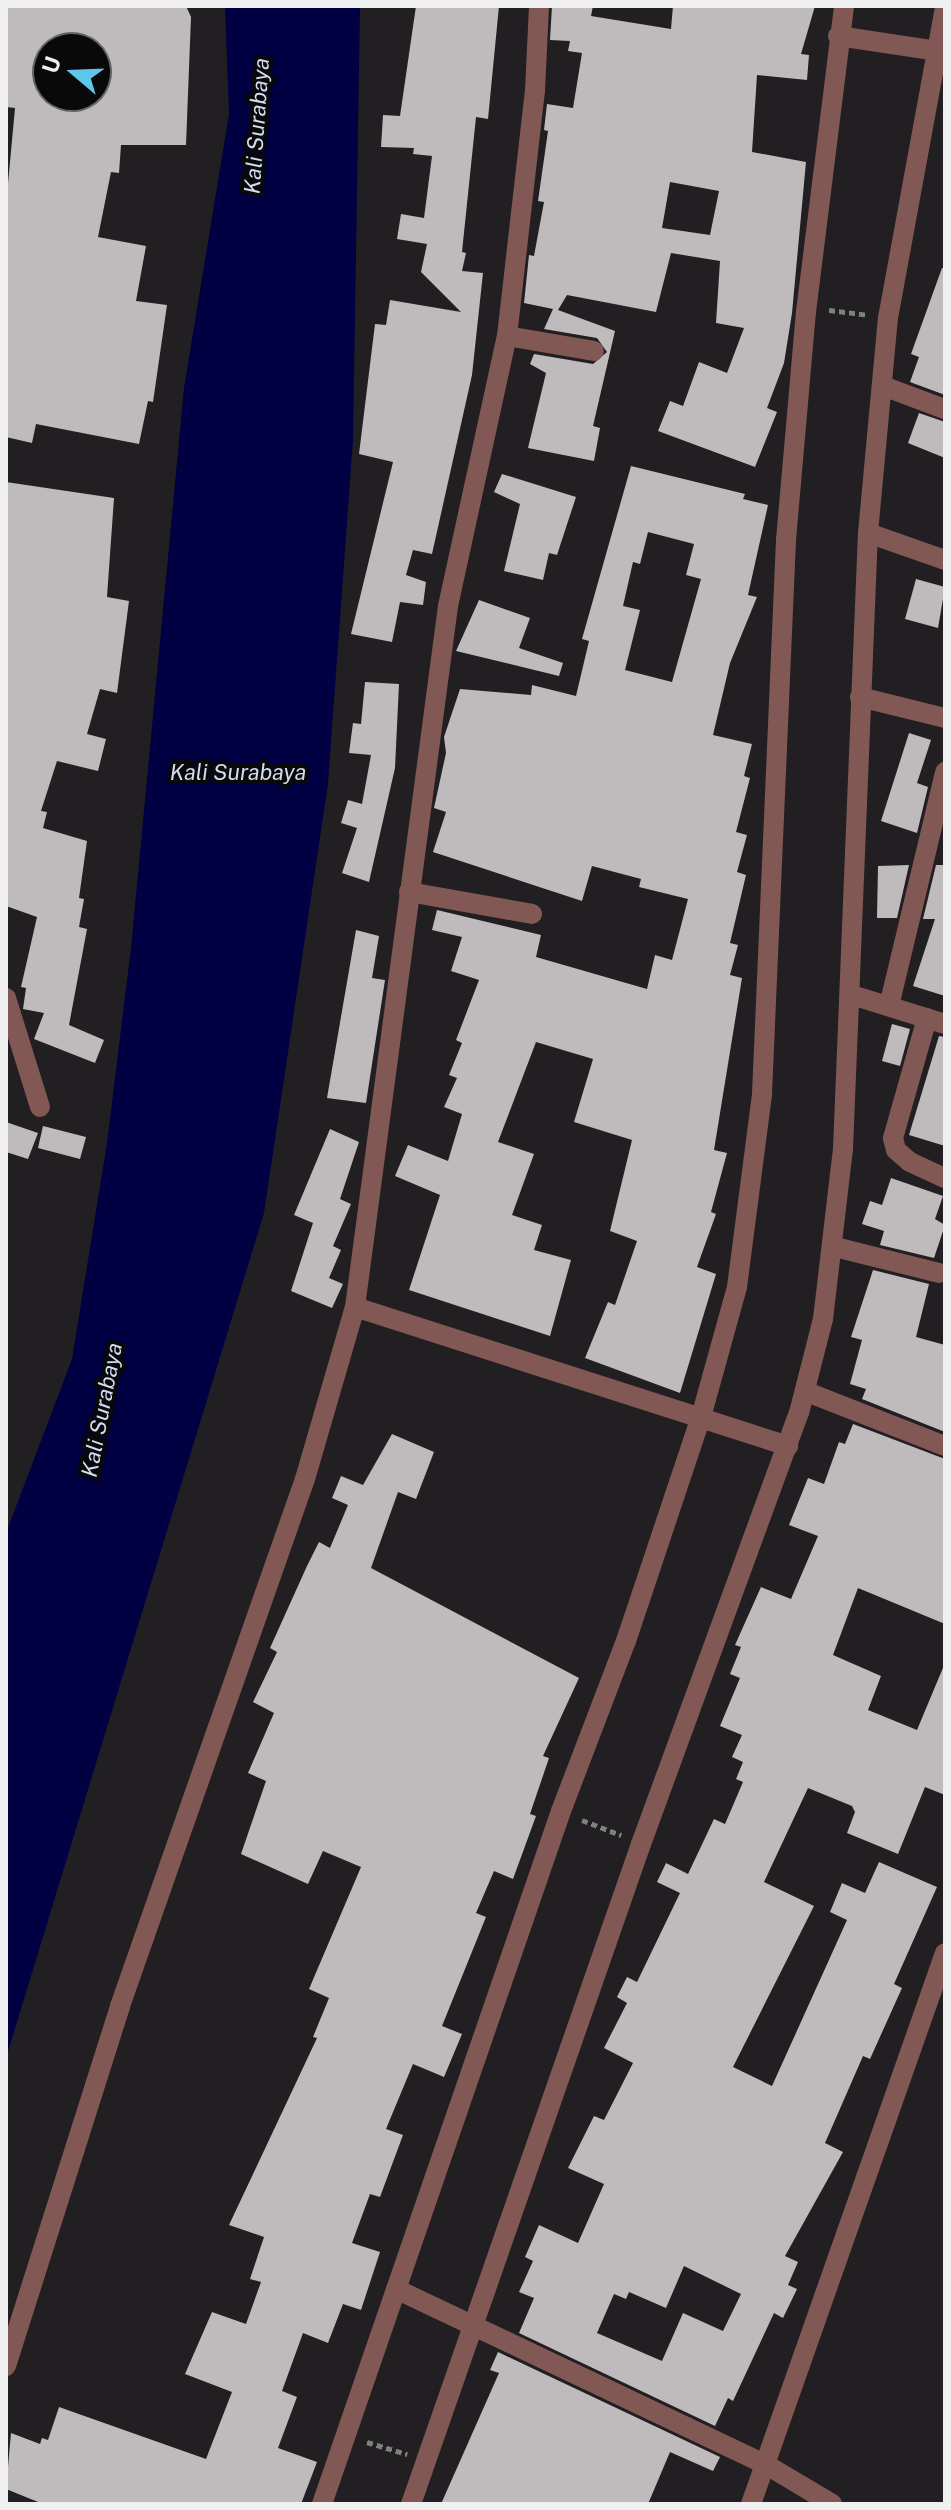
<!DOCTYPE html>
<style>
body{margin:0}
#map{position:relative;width:951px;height:2510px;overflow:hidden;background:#211f21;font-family:"Public Sans",sans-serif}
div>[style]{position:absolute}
.water>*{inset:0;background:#000042}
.building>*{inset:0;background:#bfbbbd}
.path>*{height:5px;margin-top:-2.5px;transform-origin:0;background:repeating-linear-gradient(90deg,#818081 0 6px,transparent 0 10px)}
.minor>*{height:20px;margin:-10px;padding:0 10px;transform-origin:10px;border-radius:10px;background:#825854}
span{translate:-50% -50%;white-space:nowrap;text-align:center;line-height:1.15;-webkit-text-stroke:8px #0a090a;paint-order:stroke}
.water-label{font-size:22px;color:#d1ddf2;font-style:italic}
.frame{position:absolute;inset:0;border:8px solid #f1f0f1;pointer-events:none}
.north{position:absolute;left:32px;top:32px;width:80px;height:80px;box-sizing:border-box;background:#0a090a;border:2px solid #666566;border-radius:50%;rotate:289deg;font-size:22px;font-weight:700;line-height:32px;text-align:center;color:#f1f0f1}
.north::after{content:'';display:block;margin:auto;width:28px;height:36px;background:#5cc7e8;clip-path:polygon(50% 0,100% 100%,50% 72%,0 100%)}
</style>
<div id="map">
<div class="water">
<div style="clip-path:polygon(225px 6px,360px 6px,353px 439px,328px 784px,264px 1213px,6px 2058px,6px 1533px,72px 1359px,107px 1143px,131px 948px,184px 388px,229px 114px)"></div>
</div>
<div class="building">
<div style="clip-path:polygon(evenodd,6px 6px,186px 6px,191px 17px,186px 145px,121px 145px,119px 173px,111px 172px,98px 237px,146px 246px,136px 301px,167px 305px,153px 402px,148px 401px,139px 444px,36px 424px,32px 443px,6px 437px,6px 205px,15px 108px,6px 107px,6px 6px,48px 48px,96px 48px,96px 96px,48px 96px,48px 48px)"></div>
<div style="clip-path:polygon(416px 6px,499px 6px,488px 119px,476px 117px,462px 252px,466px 253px,462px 271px,483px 273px,472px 375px,432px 554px,413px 550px,406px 575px,426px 582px,423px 605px,400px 602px,392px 642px,351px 634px,393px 462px,359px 454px,375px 324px,386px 325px,390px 300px,461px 312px,421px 272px,427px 244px,397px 239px,401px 214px,424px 218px,432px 156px,413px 154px,414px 148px,381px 147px,383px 115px,400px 116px)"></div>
<div style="clip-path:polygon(evenodd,552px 6px,593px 6px,591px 16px,671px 29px,673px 6px,815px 6px,801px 54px,809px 55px,807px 80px,757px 75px,752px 152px,806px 162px,792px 313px,784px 363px,767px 408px,777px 412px,755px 467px,658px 431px,670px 401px,683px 406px,699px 362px,727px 373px,744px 328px,716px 323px,720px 261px,671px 253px,656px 312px,567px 295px,558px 310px,615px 331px,593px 426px,600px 428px,594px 461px,528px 448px,546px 373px,530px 364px,534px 354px,593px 364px,607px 352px,597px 338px,544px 329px,553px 309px,524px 303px,529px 255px,534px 256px,544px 202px,538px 201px,548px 131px,544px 130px,547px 104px,573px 108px,582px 53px,568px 51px,570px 41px,550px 40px,552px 6px,670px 182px,719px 191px,710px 235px,662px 228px,670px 182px)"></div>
<div style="clip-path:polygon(942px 268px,945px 268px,945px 395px,910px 382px,919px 357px,911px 354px)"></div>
<div style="clip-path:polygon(919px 413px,945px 422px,945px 458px,908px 443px)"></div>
<div style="clip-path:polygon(evenodd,631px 466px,745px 494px,743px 499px,768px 505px,748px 595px,757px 597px,730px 663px,713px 735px,752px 744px,744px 776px,750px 778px,736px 832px,747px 835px,737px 872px,746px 875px,730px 943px,738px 945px,730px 975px,742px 978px,714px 1150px,727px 1153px,711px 1212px,716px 1214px,697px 1267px,716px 1274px,680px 1393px,585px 1358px,608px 1302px,615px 1305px,637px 1241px,610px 1231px,632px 1140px,574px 1122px,593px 1059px,536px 1042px,498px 1142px,534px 1154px,512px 1215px,542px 1225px,534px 1250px,571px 1260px,550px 1336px,409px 1290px,440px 1195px,395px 1176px,408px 1145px,448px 1161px,462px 1114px,444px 1107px,457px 1078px,449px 1075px,462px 1043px,456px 1040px,479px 980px,451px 971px,462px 937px,432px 930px,437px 910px,541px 935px,536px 957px,647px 989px,655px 955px,672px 960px,688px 899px,639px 887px,641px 879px,592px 866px,582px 901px,433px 852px,446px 812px,434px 808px,446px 753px,444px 737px,460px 689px,531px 695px,532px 685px,576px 696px,589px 641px,582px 639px,631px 466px,648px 532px,694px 544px,686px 575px,701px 579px,672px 682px,625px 670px,640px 610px,623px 606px,633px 562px,640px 564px,648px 532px)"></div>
<div style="clip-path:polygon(502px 474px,576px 497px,557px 555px,549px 553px,543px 580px,504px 571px,520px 504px,494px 492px)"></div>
<div style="clip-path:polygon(6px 482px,114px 498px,107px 597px,129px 601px,117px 693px,100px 689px,87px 734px,106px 739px,98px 771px,57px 761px,41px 811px,47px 812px,43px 828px,87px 841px,79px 898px,84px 899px,79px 927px,87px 929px,69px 1025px,104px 1040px,95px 1063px,34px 1039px,44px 1013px,23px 1009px,26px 988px,21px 987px,37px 917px,6px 906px)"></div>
<div style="clip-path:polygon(916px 579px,945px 587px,938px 628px,905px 619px)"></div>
<div style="clip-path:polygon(479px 600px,530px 618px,519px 648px,563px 663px,559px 676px,456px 651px)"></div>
<div style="clip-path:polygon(365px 682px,399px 684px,395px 768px,369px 882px,342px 873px,357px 828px,341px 823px,348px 800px,362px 804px,371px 755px,349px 753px,353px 723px,361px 724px)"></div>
<div style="clip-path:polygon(909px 733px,931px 740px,917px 783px,928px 787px,917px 833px,881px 821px)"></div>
<div style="clip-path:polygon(909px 865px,897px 918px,877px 918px,878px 866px)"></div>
<div style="clip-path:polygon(936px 865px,945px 865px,945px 996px,913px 986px,935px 919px,923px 919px)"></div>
<div style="clip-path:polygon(356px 930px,379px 936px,372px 978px,385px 980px,366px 1103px,327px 1098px)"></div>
<div style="clip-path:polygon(892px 1024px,910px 1029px,900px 1066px,882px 1061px)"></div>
<div style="clip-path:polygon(939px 1036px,945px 1037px,945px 1146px,909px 1135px)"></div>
<div style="clip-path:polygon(6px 1122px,38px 1133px,28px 1159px,6px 1152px)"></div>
<div style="clip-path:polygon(43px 1126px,86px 1137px,80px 1159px,38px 1148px)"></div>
<div style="clip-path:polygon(330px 1129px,359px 1142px,340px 1199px,351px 1204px,333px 1246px,341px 1250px,329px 1278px,343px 1284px,332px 1308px,291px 1291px,313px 1223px,294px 1215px)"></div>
<div style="clip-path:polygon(891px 1178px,943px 1196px,935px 1219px,945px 1225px,934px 1258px,880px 1245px,884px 1231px,862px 1224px,870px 1201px,882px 1205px)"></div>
<div style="clip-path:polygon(873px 1270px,929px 1284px,916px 1337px,945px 1345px,945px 1432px,862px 1399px,866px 1389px,850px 1384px,862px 1340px,851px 1337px)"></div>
<div style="clip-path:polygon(evenodd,853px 1424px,945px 1459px,945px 1624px,858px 1588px,833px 1655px,881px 1676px,868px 1710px,917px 1730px,945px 1663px,945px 1795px,925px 1787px,898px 1854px,847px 1833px,855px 1812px,852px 1806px,808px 1788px,764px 1882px,814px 1906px,733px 2067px,772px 2086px,847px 1920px,830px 1912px,842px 1883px,865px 1893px,879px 1862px,937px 1887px,894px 1984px,902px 1988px,870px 2059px,863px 2056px,825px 2143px,843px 2152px,785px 2256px,798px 2262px,788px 2285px,797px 2289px,783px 2318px,774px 2313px,733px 2401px,728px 2398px,715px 2426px,519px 2333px,534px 2298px,519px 2292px,533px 2261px,525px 2257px,539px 2225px,578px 2243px,604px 2184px,568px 2168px,594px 2116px,604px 2120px,633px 2063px,604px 2048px,627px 2003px,617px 1997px,627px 1977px,637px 1982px,680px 1893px,657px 1882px,666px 1863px,688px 1874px,714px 1819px,725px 1824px,743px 1782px,736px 1779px,743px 1762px,732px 1757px,742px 1735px,720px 1726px,740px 1678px,730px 1674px,741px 1647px,735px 1645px,761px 1587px,791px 1599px,818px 1536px,789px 1525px,808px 1478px,824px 1484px,839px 1442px,845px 1444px,853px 1424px,684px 2266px,741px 2294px,723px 2331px,683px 2313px,662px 2361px,597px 2333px,614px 2294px,626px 2299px,629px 2292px,666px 2308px,684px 2266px)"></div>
<div style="clip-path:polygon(392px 1434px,434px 1452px,416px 1499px,398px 1492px,371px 1568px,579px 1678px,543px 1756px,549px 1758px,530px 1814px,536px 1816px,513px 1879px,494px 1871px,476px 1913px,486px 1917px,442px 2026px,462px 2034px,444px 2077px,413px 2064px,386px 2129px,403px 2135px,380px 2197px,370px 2194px,352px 2243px,380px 2252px,361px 2310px,343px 2304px,328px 2343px,303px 2333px,282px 2391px,297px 2397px,278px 2448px,317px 2462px,301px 2504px,43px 2504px,6px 2489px,11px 2433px,40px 2444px,42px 2438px,48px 2440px,59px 2407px,206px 2459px,232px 2392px,185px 2374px,212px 2312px,246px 2324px,261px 2282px,250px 2279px,264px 2237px,229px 2225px,317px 2038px,313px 2037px,329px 1998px,309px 1989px,361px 1867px,323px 1851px,308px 1884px,241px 1854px,266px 1781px,248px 1773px,274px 1713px,253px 1702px,277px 1652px,270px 1648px,307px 1566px,319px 1542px,330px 1548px,348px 1505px,332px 1498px,341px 1476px,363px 1485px)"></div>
<div style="clip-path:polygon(498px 2352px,720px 2457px,713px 2471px,670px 2452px,648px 2504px,441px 2504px,499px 2373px,490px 2370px)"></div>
</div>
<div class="path">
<div style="left:829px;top:310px;width:38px;rotate:7deg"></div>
<div style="left:582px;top:1820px;width:42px;rotate:21deg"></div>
<div style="left:367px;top:2442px;width:42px;rotate:16.7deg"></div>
</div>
<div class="minor">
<div style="left:838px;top:36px;width:100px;rotate:8.6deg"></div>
<div style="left:507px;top:336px;width:88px;rotate:9.8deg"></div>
<div style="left:883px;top:386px;width:66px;rotate:20.4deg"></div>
<div style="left:868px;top:533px;width:82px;rotate:19.3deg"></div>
<div style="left:860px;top:697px;width:88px;rotate:13.9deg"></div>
<div style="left:409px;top:892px;width:125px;rotate:10.1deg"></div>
<div style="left:852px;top:995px;width:97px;rotate:17.3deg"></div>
<div style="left:6px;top:998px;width:114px;rotate:72.7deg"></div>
<div style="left:889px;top:1006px;width:241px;rotate:-76.5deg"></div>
<div style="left:927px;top:1018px;width:125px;rotate:105.8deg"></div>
<div style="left:893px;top:1138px;width:12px;rotate:76deg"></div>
<div style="left:896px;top:1150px;width:18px;rotate:41deg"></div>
<div style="left:910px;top:1162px;width:38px;rotate:25deg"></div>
<div style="left:835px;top:1247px;width:107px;rotate:14deg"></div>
<div style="left:355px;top:1307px;width:455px;rotate:17.8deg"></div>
<div style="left:807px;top:1392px;width:148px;rotate:21.4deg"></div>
<div style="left:396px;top:2289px;width:408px;rotate:25.4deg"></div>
<div style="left:765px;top:2464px;width:78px;rotate:30.8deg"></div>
<div style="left:6px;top:2366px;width:378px;rotate:-72.4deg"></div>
<div style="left:120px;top:2006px;width:559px;rotate:-70.66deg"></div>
<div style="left:305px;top:1479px;width:179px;rotate:-73.8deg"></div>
<div style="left:355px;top:1307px;width:707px;rotate:-82.44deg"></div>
<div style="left:448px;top:606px;width:276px;rotate:-77.7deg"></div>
<div style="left:507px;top:336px;width:247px;rotate:-83.5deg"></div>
<div style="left:535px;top:91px;width:85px;rotate:-87.3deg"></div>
<div style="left:322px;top:2504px;width:733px;rotate:-70.97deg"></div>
<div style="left:561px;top:1811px;width:182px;rotate:-69.1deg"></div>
<div style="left:626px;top:1641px;width:236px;rotate:-71.5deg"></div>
<div style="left:701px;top:1417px;width:135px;rotate:-74.5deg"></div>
<div style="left:737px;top:1287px;width:195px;rotate:-82.6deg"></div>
<div style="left:762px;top:1094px;width:555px;rotate:-87.52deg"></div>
<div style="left:786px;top:540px;width:229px;rotate:-85deg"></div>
<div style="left:806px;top:312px;width:308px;rotate:-82.9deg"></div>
<div style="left:411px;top:2504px;width:699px;rotate:-70.79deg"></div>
<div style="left:641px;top:1844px;width:459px;rotate:-69.9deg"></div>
<div style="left:799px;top:1413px;width:97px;rotate:-75.7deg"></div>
<div style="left:823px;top:1319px;width:171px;rotate:-83.3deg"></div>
<div style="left:843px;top:1149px;width:617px;rotate:-87.68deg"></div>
<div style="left:868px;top:533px;width:216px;rotate:-84.7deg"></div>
<div style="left:888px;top:318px;width:317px;rotate:-79.6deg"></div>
<div style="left:751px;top:2504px;width:584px;rotate:-70.6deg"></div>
</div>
<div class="water-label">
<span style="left:257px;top:126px;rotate:-86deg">Kali Surabaya</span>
<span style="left:238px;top:773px">Kali Surabaya</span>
<span style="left:102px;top:1410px;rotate:-79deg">Kali Surabaya</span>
</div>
<div class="frame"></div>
<div class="north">U</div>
</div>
